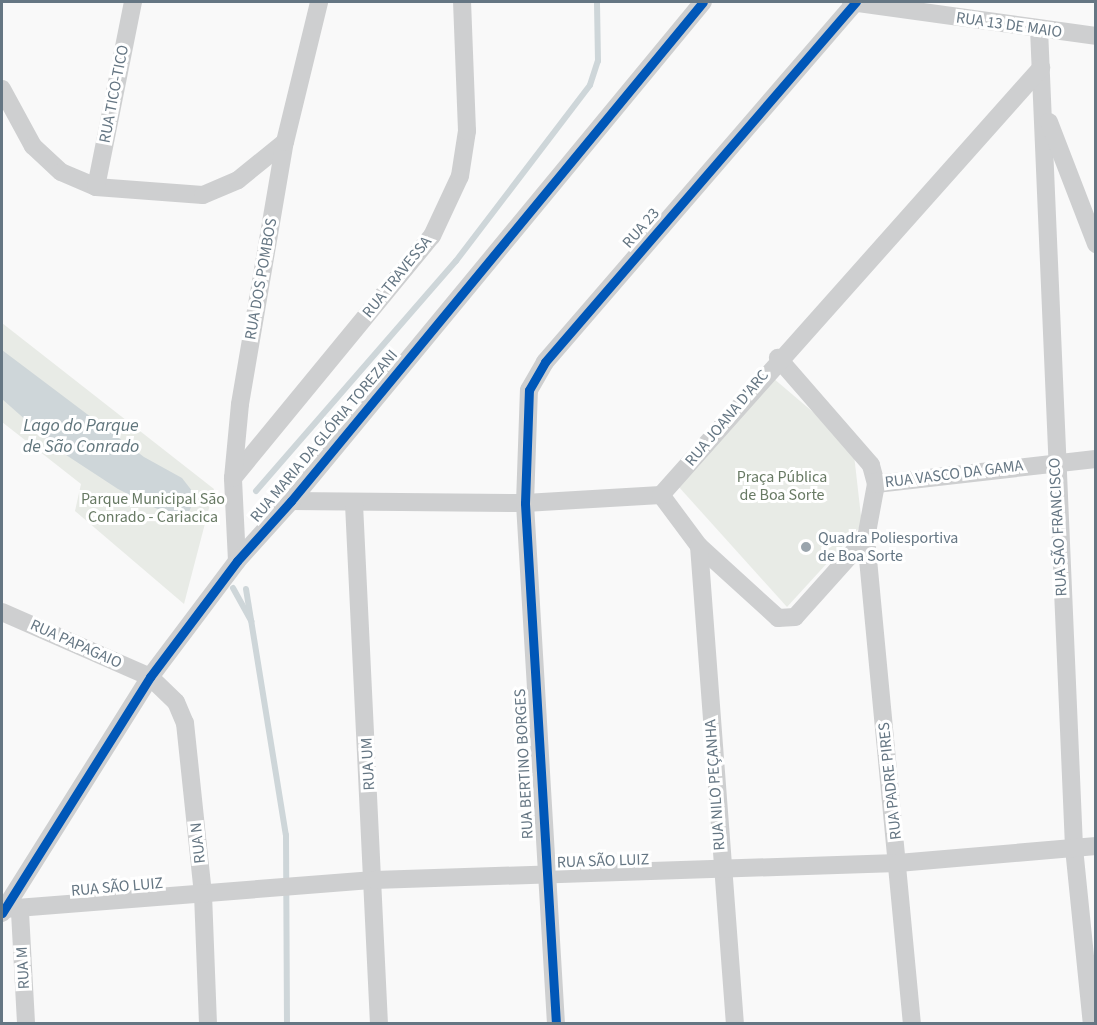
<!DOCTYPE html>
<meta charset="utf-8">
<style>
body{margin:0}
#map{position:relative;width:1097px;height:1025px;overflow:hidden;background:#f9f9f9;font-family:"Source Sans 3",sans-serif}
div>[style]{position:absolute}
.green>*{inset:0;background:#e8ebe6}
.water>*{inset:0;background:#ced6d9}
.stream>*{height:6px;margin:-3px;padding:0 3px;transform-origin:3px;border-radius:3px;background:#ced6d9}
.minor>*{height:18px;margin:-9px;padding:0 9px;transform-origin:9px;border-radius:9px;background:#cecfd0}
.cycleway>*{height:9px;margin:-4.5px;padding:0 4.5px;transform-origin:4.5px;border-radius:4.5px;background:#0057b8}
.dots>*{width:16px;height:16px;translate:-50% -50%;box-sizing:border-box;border:3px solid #fff;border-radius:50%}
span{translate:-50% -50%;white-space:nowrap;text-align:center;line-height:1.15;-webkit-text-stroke:6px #fff;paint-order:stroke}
.street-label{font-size:16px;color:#657683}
.park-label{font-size:16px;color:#687a64}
.poi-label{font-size:16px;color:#657683}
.left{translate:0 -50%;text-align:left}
.water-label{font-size:18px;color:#60757c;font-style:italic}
.frame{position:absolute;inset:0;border:3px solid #657683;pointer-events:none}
</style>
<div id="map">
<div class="green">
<div style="clip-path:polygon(2px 323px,214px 489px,184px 604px,75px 511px,81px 484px,2px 422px)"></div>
<div style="clip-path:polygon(773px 378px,853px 446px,862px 525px,787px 607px,678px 486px)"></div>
</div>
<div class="water">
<div style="clip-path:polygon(2px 350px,144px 457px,182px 478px,196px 496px,188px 514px,173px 517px,118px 489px,63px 453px,2px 399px)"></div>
</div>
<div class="stream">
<div style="left:256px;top:491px;width:305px;rotate:-49deg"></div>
<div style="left:456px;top:261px;width:221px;rotate:-52.7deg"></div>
<div style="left:590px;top:85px;width:25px;rotate:-72deg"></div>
<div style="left:598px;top:61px;width:59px;rotate:-91deg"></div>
<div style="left:233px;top:588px;width:38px;rotate:61deg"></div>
<div style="left:246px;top:589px;width:249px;rotate:80.8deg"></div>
<div style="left:286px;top:835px;width:189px;rotate:89.7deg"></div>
</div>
<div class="minor">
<div style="left:851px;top:2px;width:247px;rotate:7.9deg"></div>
<div style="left:1039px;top:29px;width:820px;rotate:87.55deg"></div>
<div style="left:1074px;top:848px;width:177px;rotate:84.2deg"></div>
<div style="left:2px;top:89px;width:65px;rotate:61.5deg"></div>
<div style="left:33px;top:146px;width:38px;rotate:43deg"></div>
<div style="left:61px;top:172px;width:38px;rotate:23deg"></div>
<div style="left:96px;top:187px;width:107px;rotate:4.3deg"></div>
<div style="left:203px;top:195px;width:38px;rotate:-23deg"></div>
<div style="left:238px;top:180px;width:60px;rotate:-39deg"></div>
<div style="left:1049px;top:122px;width:131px;rotate:68.9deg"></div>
<div style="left:96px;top:187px;width:189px;rotate:-78.7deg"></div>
<div style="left:233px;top:478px;width:313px;rotate:-50.6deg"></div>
<div style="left:432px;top:236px;width:66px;rotate:-65deg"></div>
<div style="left:460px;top:176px;width:46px;rotate:-81.2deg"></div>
<div style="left:467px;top:131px;width:129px;rotate:-92.2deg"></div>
<div style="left:876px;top:484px;width:221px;rotate:-6.5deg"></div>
<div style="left:661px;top:495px;width:64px;rotate:53.3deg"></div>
<div style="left:699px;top:546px;width:107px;rotate:42.3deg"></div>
<div style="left:778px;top:618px;width:17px;rotate:-3deg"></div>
<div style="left:795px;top:617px;width:106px;rotate:-48.1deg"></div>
<div style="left:866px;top:538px;width:55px;rotate:-79.5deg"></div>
<div style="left:876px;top:484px;width:20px;rotate:-105deg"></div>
<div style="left:871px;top:465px;width:142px;rotate:-131deg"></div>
<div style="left:291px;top:501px;width:234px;rotate:0.5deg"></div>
<div style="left:525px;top:503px;width:136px;rotate:-3.4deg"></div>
<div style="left:661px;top:495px;width:572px;rotate:-48.33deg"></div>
<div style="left:354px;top:504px;width:521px;rotate:87.25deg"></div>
<div style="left:866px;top:538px;width:488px;rotate:84.6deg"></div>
<div style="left:699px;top:546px;width:479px;rotate:85.7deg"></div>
<div style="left:237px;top:561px;width:83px;rotate:-92.8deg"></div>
<div style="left:233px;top:478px;width:74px;rotate:-84.6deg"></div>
<div style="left:240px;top:404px;width:266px;rotate:-80.3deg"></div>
<div style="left:285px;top:142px;width:144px;rotate:-76.3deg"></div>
<div style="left:2px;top:612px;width:162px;rotate:23.7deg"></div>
<div style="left:150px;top:677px;width:36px;rotate:44deg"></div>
<div style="left:176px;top:702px;width:23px;rotate:67deg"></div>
<div style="left:185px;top:723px;width:172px;rotate:84deg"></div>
<div style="left:203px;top:894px;width:130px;rotate:87.8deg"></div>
<div style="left:4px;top:909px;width:371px;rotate:-4.5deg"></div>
<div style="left:374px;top:880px;width:524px;rotate:-1.86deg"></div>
<div style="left:898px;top:863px;width:199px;rotate:-4.9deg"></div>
<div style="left:20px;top:912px;width:112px;rotate:86.9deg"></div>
<div style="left:2px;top:913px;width:279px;rotate:-57.9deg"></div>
<div style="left:150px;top:677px;width:145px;rotate:-53.1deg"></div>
<div style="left:237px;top:561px;width:81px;rotate:-48deg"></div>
<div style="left:291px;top:501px;width:647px;rotate:-50.46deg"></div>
<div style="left:556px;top:1024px;width:522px;rotate:-93.41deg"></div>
<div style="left:525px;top:503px;width:113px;rotate:-88deg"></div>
<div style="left:529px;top:390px;width:32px;rotate:-60deg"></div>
<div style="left:545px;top:362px;width:476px;rotate:-49.2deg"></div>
</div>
<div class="cycleway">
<div style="left:2px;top:913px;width:279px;rotate:-57.9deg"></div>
<div style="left:150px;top:677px;width:145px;rotate:-53.1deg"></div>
<div style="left:237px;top:561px;width:81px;rotate:-48deg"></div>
<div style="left:291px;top:501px;width:647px;rotate:-50.46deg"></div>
<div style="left:556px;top:1024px;width:522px;rotate:-93.41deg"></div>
<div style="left:525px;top:503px;width:113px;rotate:-88deg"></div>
<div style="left:529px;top:390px;width:32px;rotate:-60deg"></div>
<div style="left:545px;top:362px;width:476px;rotate:-49.2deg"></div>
</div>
<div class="dots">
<div style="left:806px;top:547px;background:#99a4ac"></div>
</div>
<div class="street-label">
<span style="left:1009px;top:25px;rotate:8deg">RUA 13 DE MAIO</span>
<span style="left:114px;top:94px;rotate:-79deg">RUA TICO-TICO</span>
<span style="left:641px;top:228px;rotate:-49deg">RUA 23</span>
<span style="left:397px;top:277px;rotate:-51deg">RUA TRAVESSA</span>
<span style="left:261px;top:279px;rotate:-80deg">RUA DOS POMBOS</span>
<span style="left:727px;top:418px;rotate:-50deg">RUA JOANA D'ARC</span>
<span style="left:324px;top:436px;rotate:-50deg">RUA MARIA DA GLÓRIA TOREZANI</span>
<span style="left:954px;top:474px;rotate:-7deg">RUA VASCO DA GAMA</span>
<span style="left:1058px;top:527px;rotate:-93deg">RUA SÃO FRANCISCO</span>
<span style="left:76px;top:644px;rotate:24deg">RUA PAPAGAIO</span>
<span style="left:368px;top:764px;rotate:-93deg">RUA UM</span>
<span style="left:524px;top:764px;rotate:-93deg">RUA BERTINO BORGES</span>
<span style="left:890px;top:781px;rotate:-96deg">RUA PADRE PIRES</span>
<span style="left:715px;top:785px;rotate:-94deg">RUA NILO PEÇANHA</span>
<span style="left:198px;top:843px;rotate:-96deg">RUA N</span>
<span style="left:603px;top:861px;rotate:-2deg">RUA SÃO LUIZ</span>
<span style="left:117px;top:887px;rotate:-5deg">RUA SÃO LUIZ</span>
<span style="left:23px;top:968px;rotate:-93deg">RUA M</span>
</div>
<div class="park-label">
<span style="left:782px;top:486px">Praça Pública<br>de Boa Sorte</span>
<span style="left:153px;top:508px">Parque Municipal São<br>Conrado - Cariacica</span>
</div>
<div class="poi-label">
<span class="left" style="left:818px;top:547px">Quadra Poliesportiva<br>de Boa Sorte</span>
</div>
<div class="water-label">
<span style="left:81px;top:437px">Lago do Parque<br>de São Conrado</span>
</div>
<div class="frame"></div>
</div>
